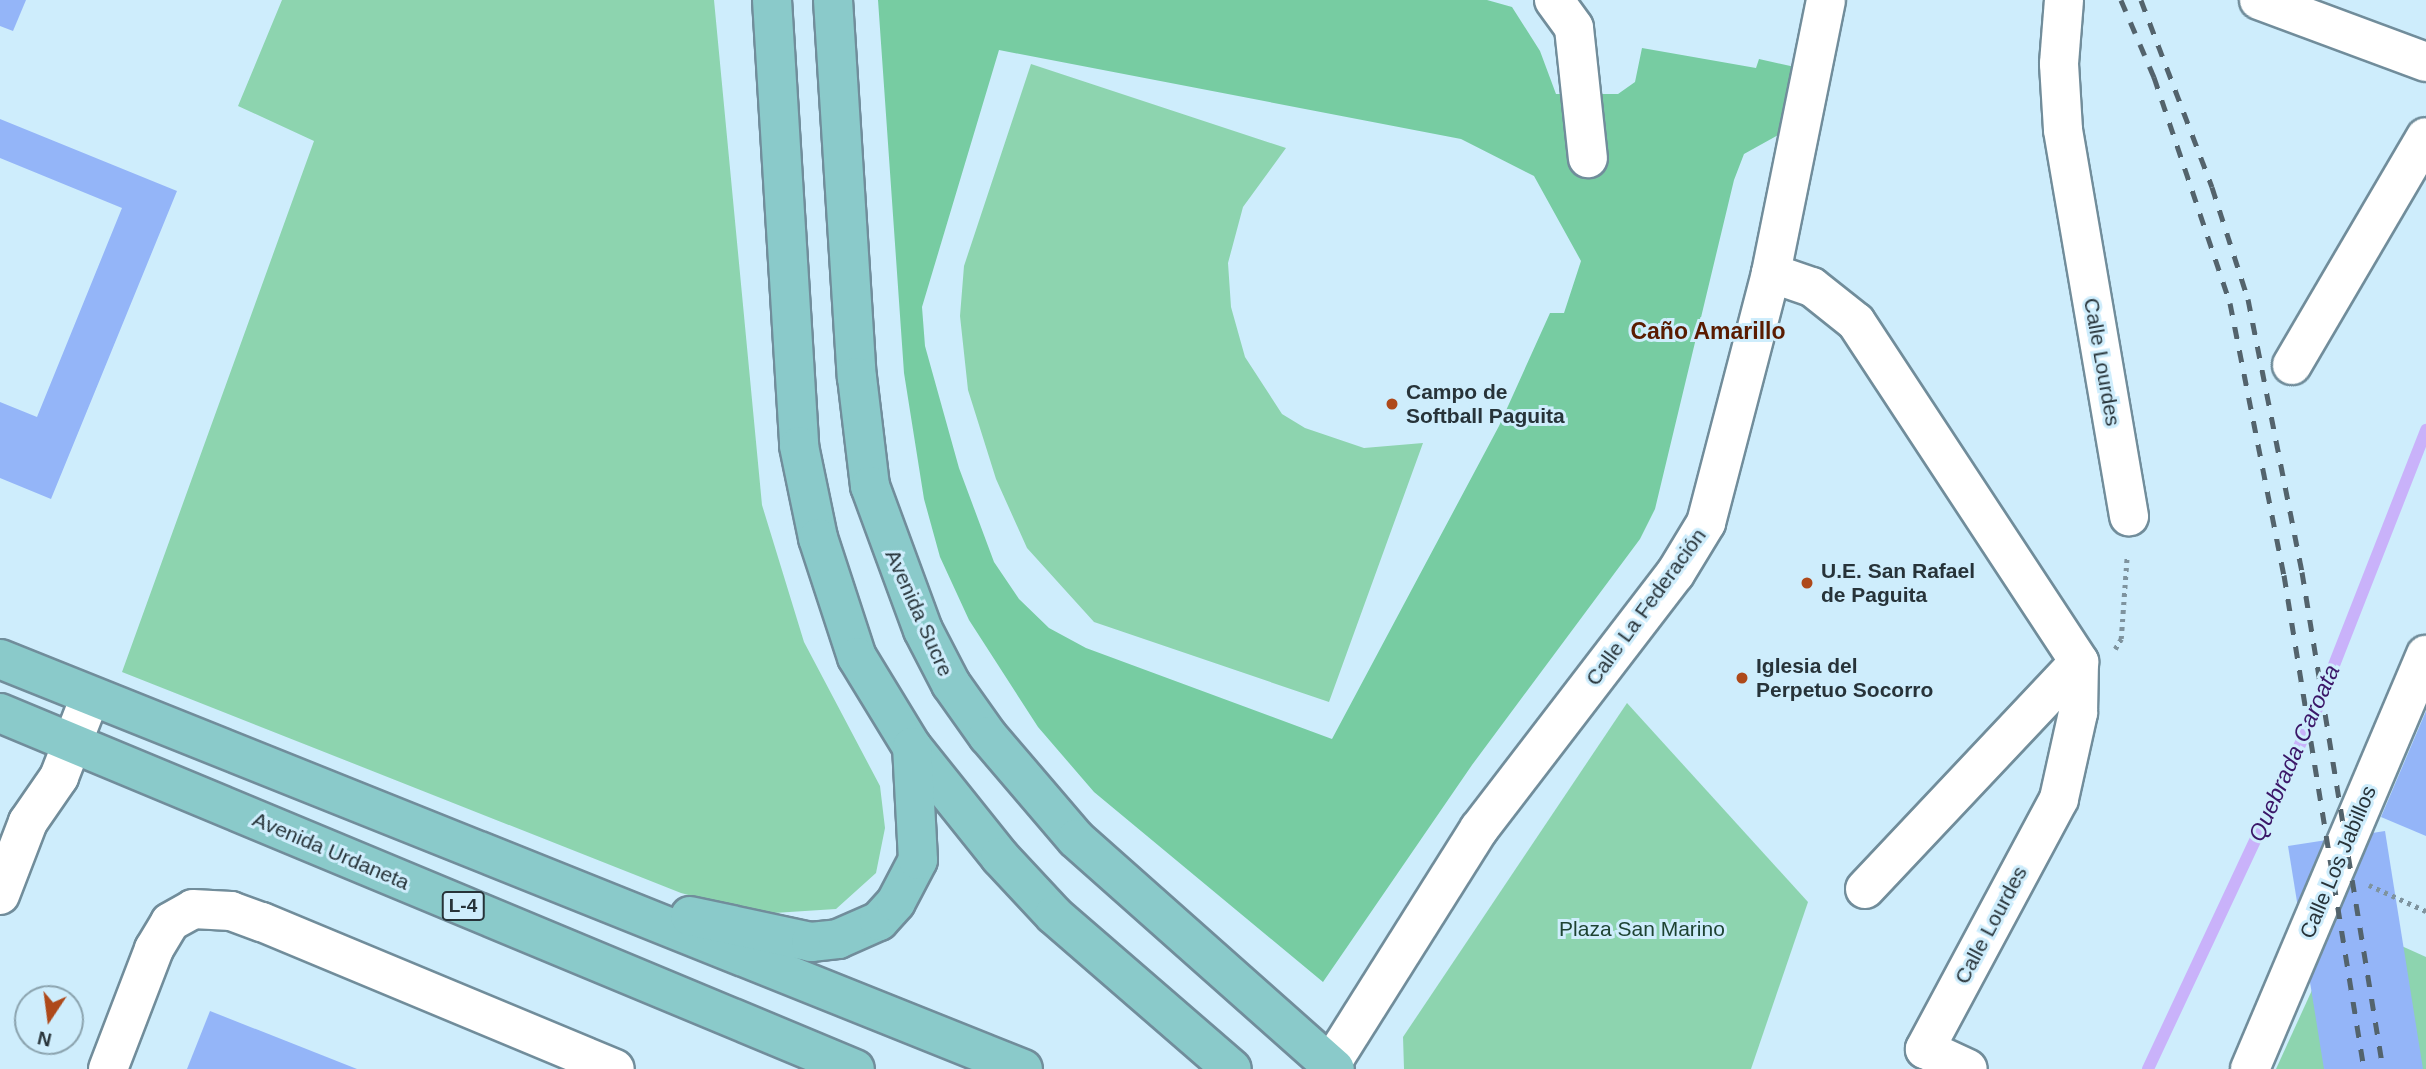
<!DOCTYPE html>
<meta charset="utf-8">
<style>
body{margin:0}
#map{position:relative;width:2426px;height:1069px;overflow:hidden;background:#ceedfc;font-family:Helvetica,sans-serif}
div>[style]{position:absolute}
.green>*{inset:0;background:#8dd4af}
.forest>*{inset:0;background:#77cca2}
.stream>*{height:12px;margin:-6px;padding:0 6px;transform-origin:6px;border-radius:6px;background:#c9b2fa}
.building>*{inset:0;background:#94b5f8}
.path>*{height:4.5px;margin-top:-2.25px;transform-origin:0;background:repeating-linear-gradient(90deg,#7e939e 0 3.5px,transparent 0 8.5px)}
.roads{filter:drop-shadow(2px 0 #718d9b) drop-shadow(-2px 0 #718d9b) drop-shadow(0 2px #718d9b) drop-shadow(0 -2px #718d9b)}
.minor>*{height:38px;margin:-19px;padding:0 19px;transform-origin:19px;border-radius:19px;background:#fff}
.major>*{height:38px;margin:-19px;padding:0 19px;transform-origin:19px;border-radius:19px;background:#8acaca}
.rail>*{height:5px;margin-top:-2.5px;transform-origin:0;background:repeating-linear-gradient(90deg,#53636c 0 12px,transparent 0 24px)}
.dots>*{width:19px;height:19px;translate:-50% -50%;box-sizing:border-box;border:4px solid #ceedfc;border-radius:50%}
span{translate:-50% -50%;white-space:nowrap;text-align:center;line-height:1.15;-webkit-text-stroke:6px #ceedfc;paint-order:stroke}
.shield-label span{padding:2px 5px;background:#ceedfc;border:2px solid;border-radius:5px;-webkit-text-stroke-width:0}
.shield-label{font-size:19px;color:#273339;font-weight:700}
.street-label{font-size:21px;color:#273339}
.poi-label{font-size:21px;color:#273339;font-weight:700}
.left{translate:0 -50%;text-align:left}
.park-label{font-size:21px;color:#1e4332}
.neighbourhood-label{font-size:23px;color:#5a1b00;font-weight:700}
.water-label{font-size:23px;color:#3b1668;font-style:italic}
.north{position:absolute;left:14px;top:985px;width:70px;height:70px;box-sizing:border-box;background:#ceedfc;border:2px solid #8ba3ae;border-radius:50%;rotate:193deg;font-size:19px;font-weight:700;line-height:28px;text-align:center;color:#273339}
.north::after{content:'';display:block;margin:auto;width:24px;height:32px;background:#ae491a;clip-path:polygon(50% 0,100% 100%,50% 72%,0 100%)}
</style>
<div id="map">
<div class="green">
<div style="clip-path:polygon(282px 0,714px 0,762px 505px,804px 642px,880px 786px,885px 828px,876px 873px,836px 909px,760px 914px,681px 893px,122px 672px,314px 141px,238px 106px)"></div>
<div style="clip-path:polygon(1031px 64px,1286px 148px,1243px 207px,1228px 263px,1231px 307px,1245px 357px,1282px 414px,1305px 428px,1364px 448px,1423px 443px,1329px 702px,1094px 622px,1027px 548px,996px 479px,968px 390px,960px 316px,964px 266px)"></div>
<div style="clip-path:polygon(1627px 703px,1808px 902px,1751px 1069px,1404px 1069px,1403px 1037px)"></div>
<div style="clip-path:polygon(2344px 920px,2426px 957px,2426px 1069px,2276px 1069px)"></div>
</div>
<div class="forest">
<div style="clip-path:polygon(evenodd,878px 0,1487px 0,1512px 7px,1540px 51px,1556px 94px,1618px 94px,1635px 82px,1642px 48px,1756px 68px,1759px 59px,1795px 67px,1780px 134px,1744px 154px,1734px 180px,1655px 509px,1640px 539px,1472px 765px,1323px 982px,1094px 792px,1038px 727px,969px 620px,940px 557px,924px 499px,904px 373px,878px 0,999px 50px,1461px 139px,1534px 176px,1581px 261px,1564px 313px,1550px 313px,1499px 426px,1332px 739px,1086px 648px,1049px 628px,1019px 599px,994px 562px,959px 468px,925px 346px,922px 307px,999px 50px)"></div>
</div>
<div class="stream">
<div style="left:2148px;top:1069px;width:395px;rotate:-64.9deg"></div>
<div style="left:2316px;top:711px;width:302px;rotate:-68.6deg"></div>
</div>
<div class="building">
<div style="clip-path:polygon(0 0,26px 0,13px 31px,0 26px)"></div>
<div style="clip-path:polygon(0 119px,177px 191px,51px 499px,0 478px,0 402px,37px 417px,122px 208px,0 158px)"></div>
<div style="clip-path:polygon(2426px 711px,2426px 836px,2381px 817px)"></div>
<div style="clip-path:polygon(2385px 831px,2423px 1069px,2324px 1069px,2288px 846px)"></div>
<div style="clip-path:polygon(210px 1011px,357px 1069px,187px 1069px)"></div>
</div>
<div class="path">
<div style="left:2115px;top:649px;width:12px;rotate:-59deg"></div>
<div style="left:2121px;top:639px;width:84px;rotate:-85.9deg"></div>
<div style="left:2369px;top:885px;width:63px;rotate:24.5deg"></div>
</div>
<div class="roads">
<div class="minor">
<div style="left:1554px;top:0;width:34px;rotate:54deg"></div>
<div style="left:1574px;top:28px;width:131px;rotate:83.9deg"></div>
<div style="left:2064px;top:0;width:64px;rotate:94.5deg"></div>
<div style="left:2059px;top:64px;width:66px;rotate:86.5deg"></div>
<div style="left:2063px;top:130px;width:392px;rotate:80.3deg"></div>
<div style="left:2259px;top:0;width:178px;rotate:20.4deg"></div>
<div style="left:1771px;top:273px;width:43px;rotate:18.9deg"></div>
<div style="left:1812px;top:287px;width:56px;rotate:38.5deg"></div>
<div style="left:1856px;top:322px;width:407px;rotate:56.7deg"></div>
<div style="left:2079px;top:662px;width:51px;rotate:91.1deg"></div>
<div style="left:2078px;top:713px;width:88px;rotate:102.5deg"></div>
<div style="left:2059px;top:799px;width:284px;rotate:118.2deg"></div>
<div style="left:1925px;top:1049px;width:47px;rotate:24.9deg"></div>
<div style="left:2292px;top:365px;width:264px;rotate:-59.6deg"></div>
<div style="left:1865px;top:889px;width:312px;rotate:-46.7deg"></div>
<div style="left:0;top:895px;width:78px;rotate:-69deg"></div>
<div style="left:28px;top:822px;width:55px;rotate:-55.4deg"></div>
<div style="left:59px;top:777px;width:86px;rotate:-68.8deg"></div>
<div style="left:1331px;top:1064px;width:278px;rotate:-57.8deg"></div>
<div style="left:1479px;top:829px;width:322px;rotate:-52.5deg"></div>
<div style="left:1675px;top:574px;width:60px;rotate:-58.7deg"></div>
<div style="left:1706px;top:523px;width:258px;rotate:-75.4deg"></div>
<div style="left:1771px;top:273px;width:278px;rotate:-78.6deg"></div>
<div style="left:108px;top:1069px;width:129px;rotate:-69deg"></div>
<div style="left:154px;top:949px;width:31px;rotate:-59deg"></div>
<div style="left:170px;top:922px;width:26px;rotate:-29deg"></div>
<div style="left:193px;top:909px;width:38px;rotate:3deg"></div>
<div style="left:231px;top:911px;width:33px;rotate:20deg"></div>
<div style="left:262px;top:922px;width:382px;rotate:22.6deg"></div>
<div style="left:2250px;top:1069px;width:450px;rotate:-67deg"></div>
</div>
<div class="major">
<div style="left:772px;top:0;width:447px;rotate:86.5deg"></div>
<div style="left:799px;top:446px;width:94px;rotate:78.3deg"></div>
<div style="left:818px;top:538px;width:125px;rotate:71.9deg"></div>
<div style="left:857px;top:657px;width:105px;rotate:58.6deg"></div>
<div style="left:912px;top:747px;width:141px;rotate:51.3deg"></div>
<div style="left:1000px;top:857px;width:79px;rotate:47deg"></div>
<div style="left:1054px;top:915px;width:235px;rotate:40.9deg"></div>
<div style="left:833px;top:0;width:378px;rotate:86.4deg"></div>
<div style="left:857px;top:377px;width:110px;rotate:83.2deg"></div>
<div style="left:870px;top:486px;width:153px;rotate:69.8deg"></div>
<div style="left:923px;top:630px;width:61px;rotate:62.6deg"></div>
<div style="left:951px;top:684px;width:64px;rotate:54.6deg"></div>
<div style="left:988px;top:736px;width:135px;rotate:49.5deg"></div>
<div style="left:1076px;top:839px;width:346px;rotate:41.6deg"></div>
<div style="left:0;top:659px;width:1102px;rotate:21.84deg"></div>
<div style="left:0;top:713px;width:926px;rotate:22.61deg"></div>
<div style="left:690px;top:916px;width:124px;rotate:12.1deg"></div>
<div style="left:811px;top:942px;width:27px;rotate:-6deg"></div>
<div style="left:838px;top:939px;width:45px;rotate:-23.7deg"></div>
<div style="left:879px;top:921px;width:25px;rotate:-48deg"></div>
<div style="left:896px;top:902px;width:47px;rotate:-62.4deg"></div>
<div style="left:918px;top:860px;width:113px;rotate:-93deg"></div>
</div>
</div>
<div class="rail">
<div style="left:2121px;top:0;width:84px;rotate:66.8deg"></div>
<div style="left:2154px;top:77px;width:238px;rotate:71.4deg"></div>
<div style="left:2230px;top:303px;width:277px;rotate:78.8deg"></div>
<div style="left:2284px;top:575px;width:500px;rotate:80.8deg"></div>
<div style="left:2141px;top:0;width:200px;rotate:69.2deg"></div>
<div style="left:2212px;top:187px;width:118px;rotate:72.2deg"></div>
<div style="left:2248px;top:299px;width:278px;rotate:78.8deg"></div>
<div style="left:2302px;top:572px;width:504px;rotate:80.74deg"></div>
</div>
<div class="dots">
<div style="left:1392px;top:404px;background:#ae491a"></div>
<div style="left:1807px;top:583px;background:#ae491a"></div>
<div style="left:1742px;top:678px;background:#ae491a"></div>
</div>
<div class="shield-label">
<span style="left:463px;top:906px">L-4</span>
</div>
<div class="street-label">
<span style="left:2102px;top:362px;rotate:80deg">Calle Lourdes</span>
<span style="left:1646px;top:607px;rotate:-54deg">Calle La Federación</span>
<span style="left:919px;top:613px;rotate:66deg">Avenida Sucre</span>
<span style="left:331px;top:851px;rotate:23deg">Avenida Urdaneta</span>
<span style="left:2338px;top:862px;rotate:-67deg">Calle Los Jabillos</span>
<span style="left:1991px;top:925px;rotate:-62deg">Calle Lourdes</span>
</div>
<div class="poi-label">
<span class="left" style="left:1406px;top:404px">Campo de<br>Softball Paguita</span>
<span class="left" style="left:1821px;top:583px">U.E. San Rafael<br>de Paguita</span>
<span class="left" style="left:1756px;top:678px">Iglesia del<br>Perpetuo Socorro</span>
</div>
<div class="park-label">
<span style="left:1642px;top:929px">Plaza San Marino</span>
</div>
<div class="neighbourhood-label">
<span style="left:1708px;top:331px">Caño Amarillo</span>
</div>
<div class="water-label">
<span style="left:2294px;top:753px;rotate:-66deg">Quebrada Caroata</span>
</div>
<div class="north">N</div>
</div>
